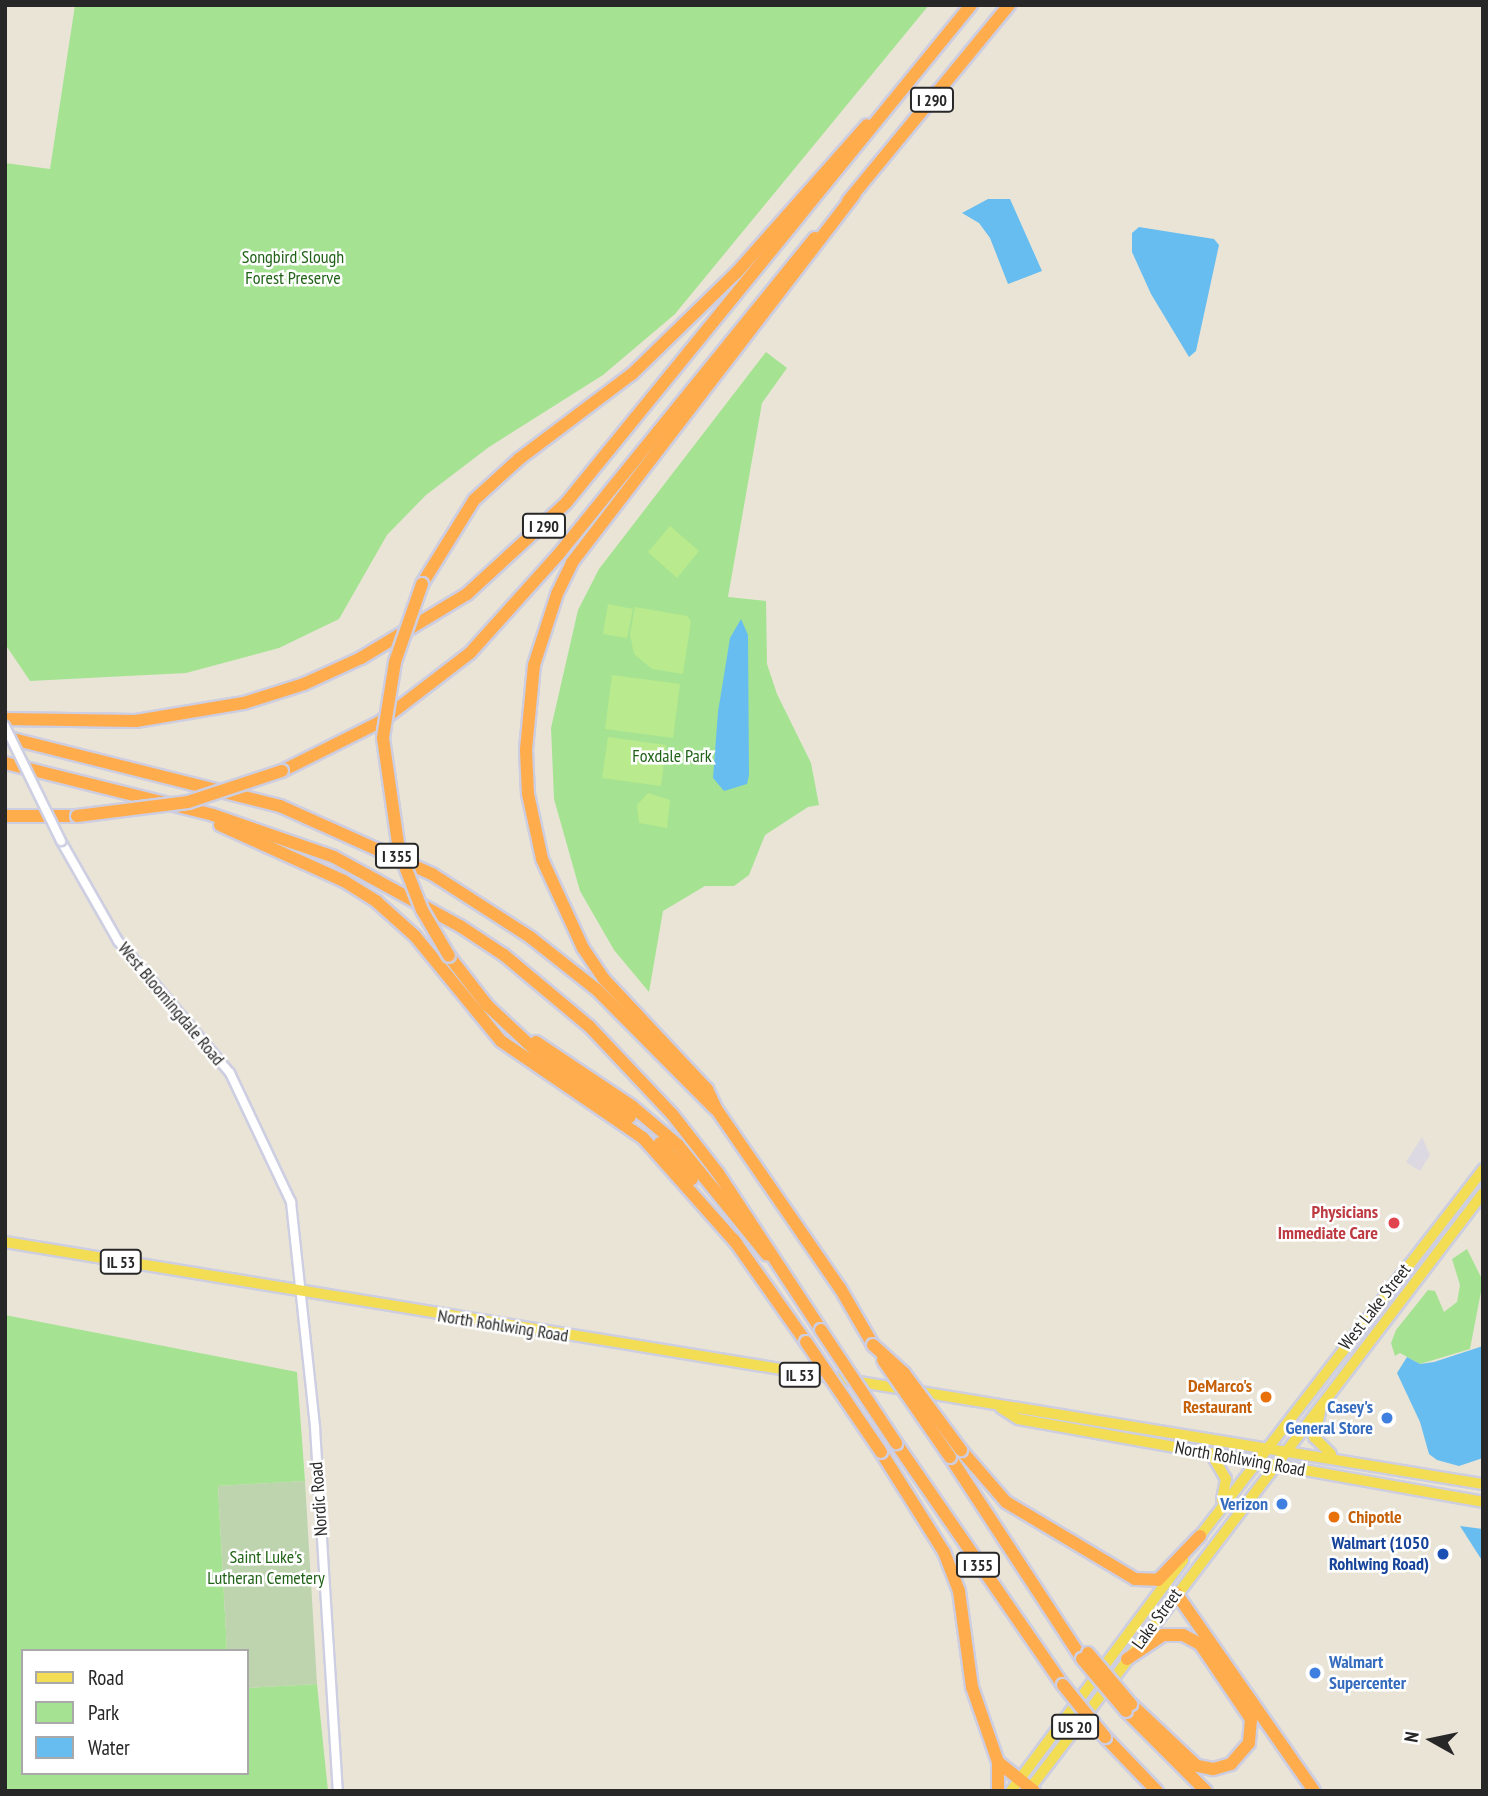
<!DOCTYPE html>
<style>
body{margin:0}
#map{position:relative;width:1488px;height:1796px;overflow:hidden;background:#eae4d7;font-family:"PT Sans Narrow",sans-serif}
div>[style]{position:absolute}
.industrial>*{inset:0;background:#dcd9e2}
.green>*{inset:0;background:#a5e392}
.cemetery>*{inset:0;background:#bdd4ae}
.pitch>*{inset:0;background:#b9ea8d}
.water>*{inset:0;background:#67bdf0}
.roads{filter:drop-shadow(2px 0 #cdcee1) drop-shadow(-2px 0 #cdcee1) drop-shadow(0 2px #cdcee1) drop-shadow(0 -2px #cdcee1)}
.minor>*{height:8px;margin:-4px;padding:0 4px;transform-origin:4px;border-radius:4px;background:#fff}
.major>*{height:10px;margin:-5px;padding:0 5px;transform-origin:5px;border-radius:5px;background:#f2dd54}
.highway>*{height:12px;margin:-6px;padding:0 6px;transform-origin:6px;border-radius:6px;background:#ffac4d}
.bridges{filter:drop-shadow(2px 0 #cdcee1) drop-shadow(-2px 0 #cdcee1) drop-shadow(0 2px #cdcee1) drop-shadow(0 -2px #cdcee1)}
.minor-bridge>*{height:8px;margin:-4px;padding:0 4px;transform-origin:4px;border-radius:4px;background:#fff}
.highway-bridge>*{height:12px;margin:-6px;padding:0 6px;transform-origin:6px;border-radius:6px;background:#ffac4d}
.dots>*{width:19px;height:19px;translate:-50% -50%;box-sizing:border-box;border:4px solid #fff;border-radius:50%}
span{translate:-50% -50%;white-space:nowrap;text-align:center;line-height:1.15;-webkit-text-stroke:5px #fff;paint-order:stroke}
.shield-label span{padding:2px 5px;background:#fff;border:2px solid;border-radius:5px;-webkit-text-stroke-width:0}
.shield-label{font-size:16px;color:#272727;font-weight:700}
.park-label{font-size:18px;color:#206317}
.street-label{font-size:18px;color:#272727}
.health-label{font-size:18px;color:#be3a42;font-weight:700}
.right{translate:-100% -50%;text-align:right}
.food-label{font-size:18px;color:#c56008;font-weight:700}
.left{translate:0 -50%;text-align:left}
.shop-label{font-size:18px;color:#366cbe;font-weight:700}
.transit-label{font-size:18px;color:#164399;font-weight:700}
.frame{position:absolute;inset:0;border:7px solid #272727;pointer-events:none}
.legend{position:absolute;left:21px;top:1649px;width:228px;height:126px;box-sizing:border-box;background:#fff;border:2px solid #a9a9a9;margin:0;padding:9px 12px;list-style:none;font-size:21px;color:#272727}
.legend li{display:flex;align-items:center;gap:14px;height:35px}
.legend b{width:35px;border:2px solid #a9a9a9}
.north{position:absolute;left:1397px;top:1705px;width:70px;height:70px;-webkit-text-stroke:5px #fff;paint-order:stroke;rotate:279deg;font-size:19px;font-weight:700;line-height:28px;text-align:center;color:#272727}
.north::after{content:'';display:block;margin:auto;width:24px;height:32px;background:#272727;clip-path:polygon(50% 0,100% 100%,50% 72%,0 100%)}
</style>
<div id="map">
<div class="industrial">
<div style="clip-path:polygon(1422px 1137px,1430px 1155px,1420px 1171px,1406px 1162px)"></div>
</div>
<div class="green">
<div style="clip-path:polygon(75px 5px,929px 5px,675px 314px,603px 375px,489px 447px,426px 495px,387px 535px,339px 619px,279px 648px,186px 673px,30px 681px,5px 644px,5px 163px,50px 169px)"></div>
<div style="clip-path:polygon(766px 352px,787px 368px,762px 403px,728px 597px,766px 601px,767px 664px,777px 694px,811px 763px,819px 805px,808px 807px,765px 835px,749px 875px,734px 886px,705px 886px,663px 911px,649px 992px,614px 950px,580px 891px,554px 799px,551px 728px,578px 610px,599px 569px)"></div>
<div style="clip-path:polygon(1467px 1249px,1483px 1281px,1470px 1349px,1420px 1364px,1400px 1353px,1395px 1356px,1391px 1343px,1396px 1330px,1428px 1290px,1435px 1291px,1444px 1312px,1457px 1302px,1460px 1285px,1452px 1259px)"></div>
<div style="clip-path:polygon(5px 1315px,297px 1372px,305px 1481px,218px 1486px,227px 1651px,23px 1651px,23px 1773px,247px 1773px,247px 1688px,317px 1684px,328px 1791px,5px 1791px)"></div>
</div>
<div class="cemetery">
<div style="clip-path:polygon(305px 1481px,317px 1684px,247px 1688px,247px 1651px,227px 1651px,218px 1486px)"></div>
</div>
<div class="pitch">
<div style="clip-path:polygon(670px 526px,699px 551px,677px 578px,648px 552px)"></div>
<div style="clip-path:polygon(608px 604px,633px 609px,627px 638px,603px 634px)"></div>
<div style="clip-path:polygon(635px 607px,687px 616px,691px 621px,683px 674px,652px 669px,634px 654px,630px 634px)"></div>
<div style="clip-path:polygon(612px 675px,680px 684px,673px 738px,605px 729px)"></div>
<div style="clip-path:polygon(608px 737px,666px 745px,661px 786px,602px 778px)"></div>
<div style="clip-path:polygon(648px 793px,670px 800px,667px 828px,639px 823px,637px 805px)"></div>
</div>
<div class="water">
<div style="clip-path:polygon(988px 199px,1010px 199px,1042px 271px,1008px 284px,990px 238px,979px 223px,962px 213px)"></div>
<div style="clip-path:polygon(1139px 227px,1214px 239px,1219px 245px,1196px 351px,1189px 357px,1151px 294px,1132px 252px,1132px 233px)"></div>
<div style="clip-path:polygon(741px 619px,748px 635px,749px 775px,747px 784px,724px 791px,713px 778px,718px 712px,730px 638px)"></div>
<div style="clip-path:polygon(1483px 1346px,1483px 1458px,1459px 1466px,1437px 1460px,1429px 1454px,1420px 1422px,1397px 1373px,1407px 1357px,1420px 1364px,1434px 1362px)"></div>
<div style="clip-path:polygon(1460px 1526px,1483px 1529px,1483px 1562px)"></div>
</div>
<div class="roads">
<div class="minor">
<div style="left:61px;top:841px;width:115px;rotate:60.3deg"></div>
<div style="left:118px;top:941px;width:173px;rotate:49.7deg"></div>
<div style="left:230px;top:1073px;width:143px;rotate:64.7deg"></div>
<div style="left:291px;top:1202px;width:227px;rotate:83.9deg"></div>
<div style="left:315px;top:1428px;width:364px;rotate:86.4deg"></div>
</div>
<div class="major">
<div style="left:5px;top:1242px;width:1498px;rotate:9.3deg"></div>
<div style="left:1001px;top:1408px;width:20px;rotate:33deg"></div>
<div style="left:1018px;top:1419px;width:472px;rotate:10.1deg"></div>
<div style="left:1320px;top:1412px;width:26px;rotate:103deg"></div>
<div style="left:1314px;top:1437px;width:24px;rotate:45deg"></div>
<div style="left:1212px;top:1455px;width:28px;rotate:60deg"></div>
<div style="left:1226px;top:1479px;width:21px;rotate:101deg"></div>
<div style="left:1196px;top:1541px;width:470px;rotate:-52.3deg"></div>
<div style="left:1011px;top:1791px;width:288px;rotate:-53.3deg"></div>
<div style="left:1028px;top:1791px;width:751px;rotate:-52.73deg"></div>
</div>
<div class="highway">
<div style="left:854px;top:195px;width:464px;rotate:127.5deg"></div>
<div style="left:572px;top:563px;width:34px;rotate:116deg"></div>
<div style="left:557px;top:594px;width:75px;rotate:107.9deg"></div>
<div style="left:534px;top:665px;width:85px;rotate:95.4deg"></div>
<div style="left:526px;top:750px;width:44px;rotate:87.4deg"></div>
<div style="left:528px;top:794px;width:66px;rotate:77.8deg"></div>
<div style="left:542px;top:859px;width:98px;rotate:65.3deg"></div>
<div style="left:583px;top:948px;width:37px;rotate:56deg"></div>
<div style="left:604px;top:979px;width:151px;rotate:46.9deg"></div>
<div style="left:707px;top:1089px;width:23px;rotate:65deg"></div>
<div style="left:717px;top:1110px;width:216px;rotate:55.4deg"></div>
<div style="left:840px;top:1288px;width:66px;rotate:59.9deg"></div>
<div style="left:848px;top:201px;width:254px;rotate:-50.6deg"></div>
<div style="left:422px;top:584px;width:99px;rotate:-58.2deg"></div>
<div style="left:474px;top:500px;width:61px;rotate:-42.3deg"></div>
<div style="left:519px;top:459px;width:141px;rotate:-37deg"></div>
<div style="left:632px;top:374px;width:146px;rotate:-44.2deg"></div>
<div style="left:737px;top:272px;width:196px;rotate:-48.5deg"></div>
<div style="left:5px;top:719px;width:131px;rotate:0.9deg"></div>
<div style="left:136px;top:721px;width:109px;rotate:-9.5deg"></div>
<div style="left:244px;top:703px;width:63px;rotate:-17.6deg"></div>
<div style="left:304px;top:684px;width:63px;rotate:-24.5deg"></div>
<div style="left:361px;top:658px;width:124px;rotate:-31.1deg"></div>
<div style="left:467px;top:594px;width:134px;rotate:-42.6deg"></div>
<div style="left:566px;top:503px;width:642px;rotate:-50.88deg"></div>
<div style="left:5px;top:737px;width:284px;rotate:14.1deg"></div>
<div style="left:280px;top:806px;width:167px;rotate:24.1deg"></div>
<div style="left:432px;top:874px;width:117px;rotate:32.7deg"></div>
<div style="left:530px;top:937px;width:85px;rotate:38.3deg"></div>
<div style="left:597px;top:990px;width:166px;rotate:45.2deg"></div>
<div style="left:5px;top:763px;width:214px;rotate:14deg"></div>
<div style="left:213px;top:815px;width:128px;rotate:19.1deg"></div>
<div style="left:334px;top:857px;width:144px;rotate:28.7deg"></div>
<div style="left:460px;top:926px;width:53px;rotate:33.4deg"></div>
<div style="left:504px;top:955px;width:111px;rotate:39.9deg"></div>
<div style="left:589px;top:1026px;width:121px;rotate:46.7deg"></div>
<div style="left:672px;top:1114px;width:75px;rotate:52.1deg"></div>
<div style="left:718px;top:1173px;width:188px;rotate:56.7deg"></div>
<div style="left:282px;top:771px;width:110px;rotate:-26.6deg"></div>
<div style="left:380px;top:722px;width:113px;rotate:-37.5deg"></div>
<div style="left:470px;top:653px;width:132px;rotate:-48.1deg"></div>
<div style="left:558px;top:555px;width:408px;rotate:-51deg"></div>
<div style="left:5px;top:816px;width:72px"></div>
<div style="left:220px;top:825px;width:136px;rotate:24.3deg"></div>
<div style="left:344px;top:881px;width:39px;rotate:32deg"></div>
<div style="left:377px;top:902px;width:51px;rotate:41.8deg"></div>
<div style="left:415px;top:936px;width:136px;rotate:50.7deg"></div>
<div style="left:501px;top:1041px;width:172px;rotate:34.3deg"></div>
<div style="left:643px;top:1138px;width:142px;rotate:48.4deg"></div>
<div style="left:449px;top:956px;width:62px;rotate:52.2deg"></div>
<div style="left:487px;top:1005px;width:66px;rotate:43.2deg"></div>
<div style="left:535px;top:1050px;width:116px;rotate:35.2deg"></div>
<div style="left:536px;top:1042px;width:117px;rotate:33.8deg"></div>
<div style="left:633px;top:1107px;width:59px;rotate:40.2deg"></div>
<div style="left:678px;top:1145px;width:141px;rotate:51deg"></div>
<div style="left:660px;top:1143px;width:48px;rotate:48.4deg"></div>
<div style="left:734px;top:1240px;width:125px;rotate:54.8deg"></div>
<div style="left:896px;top:1443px;width:294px;rotate:55.4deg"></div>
<div style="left:961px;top:1450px;width:69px;rotate:49.1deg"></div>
<div style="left:1006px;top:1502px;width:150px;rotate:30.8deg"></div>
<div style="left:1135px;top:1579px;width:23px;rotate:2deg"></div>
<div style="left:1158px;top:1580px;width:61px;rotate:-46.3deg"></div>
<div style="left:881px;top:1452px;width:118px;rotate:57.8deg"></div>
<div style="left:944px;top:1552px;width:42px;rotate:69deg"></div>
<div style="left:959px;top:1591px;width:97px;rotate:82.3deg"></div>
<div style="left:972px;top:1687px;width:79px;rotate:70.9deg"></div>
<div style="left:998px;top:1762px;width:29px;rotate:90deg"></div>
<div style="left:950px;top:1457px;width:241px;rotate:56.8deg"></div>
<div style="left:1176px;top:1593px;width:241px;rotate:55.1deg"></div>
<div style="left:1127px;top:1659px;width:43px;rotate:-33.7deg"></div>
<div style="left:1163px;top:1635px;width:20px"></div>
<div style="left:1183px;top:1635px;width:19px;rotate:28deg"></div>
<div style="left:1200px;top:1644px;width:91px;rotate:55.8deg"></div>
<div style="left:1251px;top:1719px;width:24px;rotate:95deg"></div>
<div style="left:1249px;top:1743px;width:28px;rotate:131deg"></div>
<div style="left:1231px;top:1764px;width:19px;rotate:164deg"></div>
<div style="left:1213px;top:1769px;width:16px;rotate:-169deg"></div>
<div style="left:1197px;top:1766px;width:91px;rotate:-136.8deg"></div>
<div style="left:1126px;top:1711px;width:113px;rotate:45deg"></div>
<div style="left:1105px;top:1737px;width:75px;rotate:46.1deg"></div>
<div style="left:998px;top:1762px;width:46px;rotate:38.9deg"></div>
</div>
</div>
<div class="bridges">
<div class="minor-bridge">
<div style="left:5px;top:726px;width:128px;rotate:64deg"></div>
</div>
<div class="highway-bridge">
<div style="left:422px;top:584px;width:83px;rotate:109.1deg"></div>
<div style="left:395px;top:662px;width:77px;rotate:99deg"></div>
<div style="left:383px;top:738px;width:114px;rotate:81.9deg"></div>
<div style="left:399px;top:851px;width:63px;rotate:68.7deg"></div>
<div style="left:422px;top:910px;width:53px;rotate:59.6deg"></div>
<div style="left:77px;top:816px;width:112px;rotate:-7.2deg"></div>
<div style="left:188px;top:802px;width:99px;rotate:-18.3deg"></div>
<div style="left:821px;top:1330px;width:136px;rotate:56.4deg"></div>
<div style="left:806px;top:1342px;width:133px;rotate:55.7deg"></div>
<div style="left:873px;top:1345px;width:42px;rotate:42.1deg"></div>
<div style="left:904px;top:1373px;width:96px;rotate:53.5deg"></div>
<div style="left:883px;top:1360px;width:118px;rotate:55.4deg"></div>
<div style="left:1088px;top:1653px;width:67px;rotate:49.9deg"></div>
<div style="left:1082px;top:1659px;width:68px;rotate:49.8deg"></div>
<div style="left:1063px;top:1685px;width:67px;rotate:51.1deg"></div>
</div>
</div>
<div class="dots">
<div style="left:1394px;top:1223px;background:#e0444e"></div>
<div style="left:1266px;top:1397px;background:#e8710a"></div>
<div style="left:1387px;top:1418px;background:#3f7fe0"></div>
<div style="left:1282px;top:1504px;background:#3f7fe0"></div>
<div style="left:1334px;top:1517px;background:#e8710a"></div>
<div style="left:1443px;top:1554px;background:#1a4fb4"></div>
<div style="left:1315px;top:1673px;background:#3f7fe0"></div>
</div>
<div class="shield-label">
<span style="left:932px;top:100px">I 290</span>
<span style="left:544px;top:526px">I 290</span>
<span style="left:397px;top:856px">I 355</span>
<span style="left:121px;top:1262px">IL 53</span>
<span style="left:800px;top:1375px">IL 53</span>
<span style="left:978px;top:1565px">I 355</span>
<span style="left:1075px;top:1727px">US 20</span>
</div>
<div class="park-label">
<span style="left:293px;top:268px">Songbird Slough<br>Forest Preserve</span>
<span style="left:672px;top:756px">Foxdale Park</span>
<span style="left:266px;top:1568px">Saint Luke's<br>Lutheran Cemetery</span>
</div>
<div class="street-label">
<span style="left:171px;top:1004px;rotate:50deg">West Bloomingdale Road</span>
<span style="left:1375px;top:1307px;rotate:-52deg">West Lake Street</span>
<span style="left:503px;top:1326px;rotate:9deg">North Rohlwing Road</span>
<span style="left:1240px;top:1459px;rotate:10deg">North Rohlwing Road</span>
<span style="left:319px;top:1499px;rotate:-94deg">Nordic Road</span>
<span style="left:1157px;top:1619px;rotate:-54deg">Lake Street</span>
</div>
<div class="health-label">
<span class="right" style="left:1378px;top:1223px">Physicians<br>Immediate Care</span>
</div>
<div class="food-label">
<span class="right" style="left:1252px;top:1397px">DeMarco's<br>Restaurant</span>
<span class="left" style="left:1348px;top:1517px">Chipotle</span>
</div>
<div class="shop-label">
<span class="right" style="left:1373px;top:1418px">Casey's<br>General Store</span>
<span class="right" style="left:1268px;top:1504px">Verizon</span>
<span class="left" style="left:1329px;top:1673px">Walmart<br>Supercenter</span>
</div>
<div class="transit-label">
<span class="right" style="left:1429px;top:1554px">Walmart (1050<br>Rohlwing Road)</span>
</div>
<div class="frame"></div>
<ul class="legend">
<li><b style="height:9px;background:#f2dd54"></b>Road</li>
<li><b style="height:19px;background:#a5e392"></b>Park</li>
<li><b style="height:19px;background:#67bdf0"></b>Water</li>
</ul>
<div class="north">N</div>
</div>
